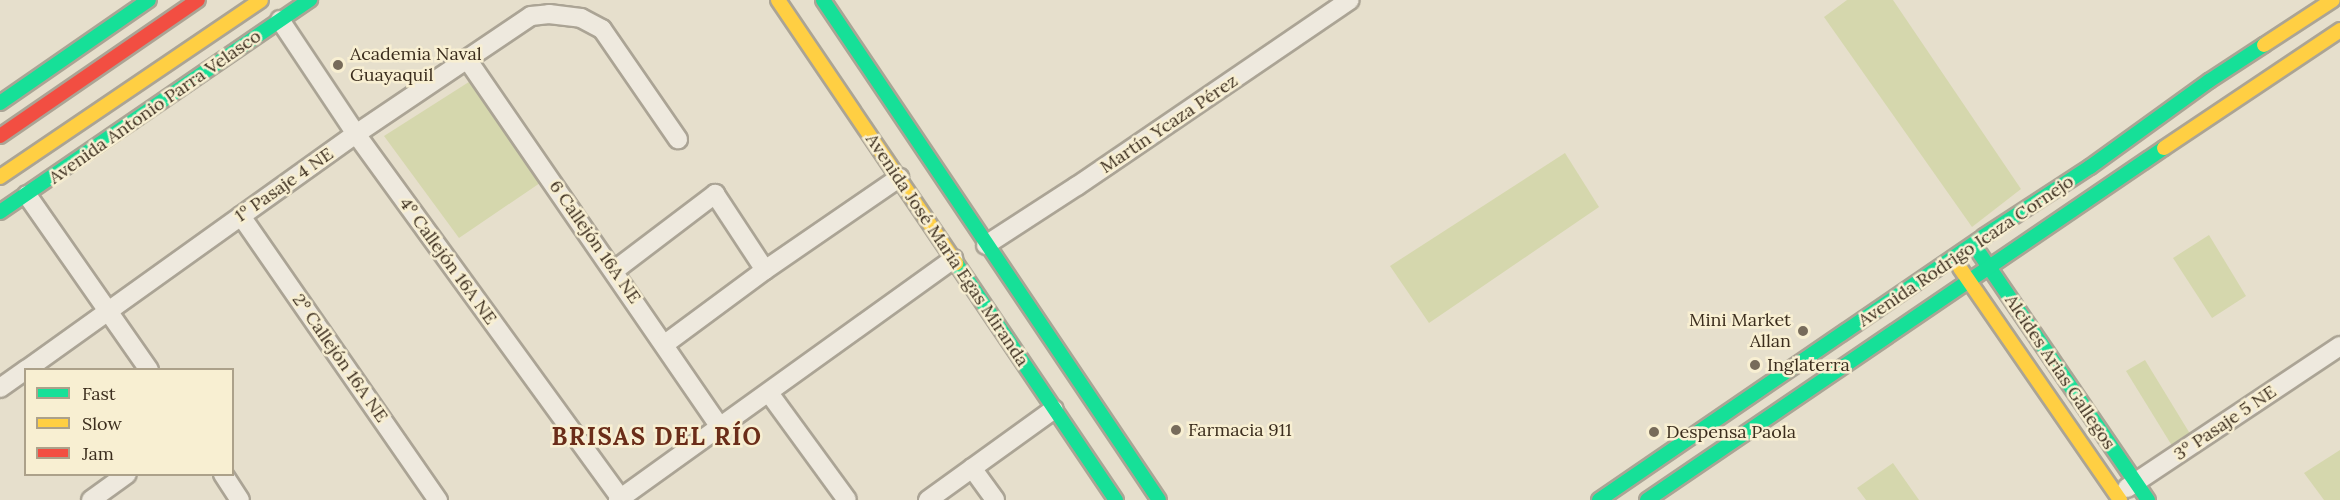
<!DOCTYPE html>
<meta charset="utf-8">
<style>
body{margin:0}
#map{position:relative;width:2340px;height:500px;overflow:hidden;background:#e6dfcc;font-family:Lora,serif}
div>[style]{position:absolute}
.green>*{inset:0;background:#d5d7ad}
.roads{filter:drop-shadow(2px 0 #aba495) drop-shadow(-2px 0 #aba495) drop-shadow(0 2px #aba495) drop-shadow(0 -2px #aba495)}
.street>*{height:18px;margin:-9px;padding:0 9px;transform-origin:9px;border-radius:9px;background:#eee9de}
.fast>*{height:14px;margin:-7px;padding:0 7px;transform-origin:7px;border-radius:7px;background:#16e098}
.slow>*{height:14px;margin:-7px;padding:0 7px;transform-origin:7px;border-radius:7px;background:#ffcf43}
.jam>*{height:14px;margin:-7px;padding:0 7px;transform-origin:7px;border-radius:7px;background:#f24e42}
.dots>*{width:16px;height:16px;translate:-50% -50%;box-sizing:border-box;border:3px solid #f8efd2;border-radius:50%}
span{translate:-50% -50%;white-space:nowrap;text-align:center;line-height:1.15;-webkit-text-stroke:5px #f8efd2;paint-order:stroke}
.poi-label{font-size:18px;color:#3b2d1d}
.left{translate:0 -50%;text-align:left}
.right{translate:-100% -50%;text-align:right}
.street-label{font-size:18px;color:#3b2d1d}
.district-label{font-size:24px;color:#6b2d19;font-weight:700;letter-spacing:1.5px}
.legend{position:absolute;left:24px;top:368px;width:210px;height:108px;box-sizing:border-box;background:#f8efd2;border:2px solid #aca18a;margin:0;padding:8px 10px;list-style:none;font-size:18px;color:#3b2d1d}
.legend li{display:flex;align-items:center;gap:12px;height:30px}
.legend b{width:30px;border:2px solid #aca18a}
</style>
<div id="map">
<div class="green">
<div style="clip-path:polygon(1847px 0,1893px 0,2021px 189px,1972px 227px,1824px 17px)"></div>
<div style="clip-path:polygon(472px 80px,540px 183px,459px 238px,384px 136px)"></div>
<div style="clip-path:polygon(1565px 153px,1599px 207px,1429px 323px,1390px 266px)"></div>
<div style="clip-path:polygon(2209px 235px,2246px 296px,2212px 318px,2173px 258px)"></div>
<div style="clip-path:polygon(2145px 360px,2192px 437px,2174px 449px,2126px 371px)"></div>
<div style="clip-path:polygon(2340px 450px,2340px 500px,2324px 500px,2304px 473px)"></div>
<div style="clip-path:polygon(1893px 463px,1919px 500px,1866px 500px,1857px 488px)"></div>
</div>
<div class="roads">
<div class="street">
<div style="left:280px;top:20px;width:137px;rotate:56.3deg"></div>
<div style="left:356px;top:134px;width:450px;rotate:54deg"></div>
<div style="left:467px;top:59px;width:447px;rotate:55.5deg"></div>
<div style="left:27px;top:195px;width:213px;rotate:55.1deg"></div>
<div style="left:241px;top:216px;width:346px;rotate:55.3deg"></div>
<div style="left:986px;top:245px;width:108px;rotate:-33deg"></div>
<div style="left:1077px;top:186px;width:330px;rotate:-34.3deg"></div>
<div style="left:615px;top:270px;width:126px;rotate:-37.2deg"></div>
<div style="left:715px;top:194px;width:91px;rotate:56.7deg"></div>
<div style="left:665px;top:344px;width:124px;rotate:-36.5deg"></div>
<div style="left:765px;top:270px;width:163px;rotate:-34.5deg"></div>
<div style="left:26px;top:370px;width:406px;rotate:-35.6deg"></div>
<div style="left:356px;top:134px;width:211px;rotate:-34deg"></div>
<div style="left:531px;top:16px;width:18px;rotate:-6deg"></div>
<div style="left:549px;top:14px;width:32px;rotate:7deg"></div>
<div style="left:581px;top:18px;width:24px;rotate:28deg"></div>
<div style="left:602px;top:29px;width:134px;rotate:55.4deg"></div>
<div style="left:0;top:388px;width:32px;rotate:-35deg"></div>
<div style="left:769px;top:393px;width:132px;rotate:53.9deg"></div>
<div style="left:972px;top:468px;width:39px;rotate:54deg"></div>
<div style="left:223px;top:474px;width:31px;rotate:57deg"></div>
<div style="left:2127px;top:488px;width:256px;rotate:-33.7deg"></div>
<div style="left:91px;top:500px;width:44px;rotate:-35.8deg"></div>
<div style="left:618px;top:500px;width:413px;rotate:-35.7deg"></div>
<div style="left:928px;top:500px;width:155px;rotate:-35.8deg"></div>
</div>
<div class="fast">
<div style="left:823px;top:0;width:602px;rotate:56.1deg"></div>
<div style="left:0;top:103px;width:181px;rotate:-34.7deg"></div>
<div style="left:0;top:212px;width:376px;rotate:-34.4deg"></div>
<div style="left:1980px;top:254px;width:298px;rotate:55.7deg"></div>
<div style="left:956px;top:263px;width:286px;rotate:56deg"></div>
<div style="left:1599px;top:500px;width:467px;rotate:-34.4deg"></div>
<div style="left:1984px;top:236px;width:126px;rotate:-33.1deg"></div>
<div style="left:2090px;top:167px;width:147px;rotate:-35.9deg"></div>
<div style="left:2209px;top:81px;width:66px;rotate:-33.2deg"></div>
<div style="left:1647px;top:500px;width:625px;rotate:-34.25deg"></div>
</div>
<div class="slow">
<div style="left:778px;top:0;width:318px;rotate:55.9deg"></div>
<div style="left:2264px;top:45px;width:82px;rotate:-33.1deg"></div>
<div style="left:2164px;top:148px;width:212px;rotate:-33.8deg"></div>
<div style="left:0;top:177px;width:315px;rotate:-34.1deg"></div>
<div style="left:1960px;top:268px;width:282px;rotate:55.4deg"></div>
</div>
<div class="jam">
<div style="left:0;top:136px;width:240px;rotate:-34.5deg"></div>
</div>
</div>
<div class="dots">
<div style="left:338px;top:65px;background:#776b5a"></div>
<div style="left:1803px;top:331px;background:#776b5a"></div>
<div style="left:1755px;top:365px;background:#776b5a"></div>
<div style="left:1176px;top:430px;background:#776b5a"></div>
<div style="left:1654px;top:432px;background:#776b5a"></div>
</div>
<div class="poi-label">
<span class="left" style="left:350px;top:65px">Academia Naval<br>Guayaquil</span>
<span class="right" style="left:1791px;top:331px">Mini Market<br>Allan</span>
<span class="left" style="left:1767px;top:365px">Inglaterra</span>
<span class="left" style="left:1188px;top:430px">Farmacia 911</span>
<span class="left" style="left:1666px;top:432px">Despensa Paola</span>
</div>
<div class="street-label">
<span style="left:155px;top:107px;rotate:-35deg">Avenida Antonio Parra Velasco</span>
<span style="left:1169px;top:124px;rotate:-34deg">Martín Ycaza Pérez</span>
<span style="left:284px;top:185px;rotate:-35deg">1º Pasaje 4 NE</span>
<span style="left:595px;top:242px;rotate:55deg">6 Callejón 16A NE</span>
<span style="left:947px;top:250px;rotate:56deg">Avenida José María Egas Miranda</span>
<span style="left:1966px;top:251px;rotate:-34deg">Avenida Rodrigo Icaza Cornejo</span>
<span style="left:448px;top:261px;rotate:54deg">4° Callejón 16A NE</span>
<span style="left:340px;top:358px;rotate:55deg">2° Callejón 16A NE</span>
<span style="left:2060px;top:372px;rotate:56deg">Alcides Arias Gallegos</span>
<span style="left:2225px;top:423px;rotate:-34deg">3º Pasaje 5 NE</span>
</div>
<div class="district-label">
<span style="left:657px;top:437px">BRISAS DEL RÍO</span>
</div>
<ul class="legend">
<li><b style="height:8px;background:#16e098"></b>Fast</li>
<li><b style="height:8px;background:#ffcf43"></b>Slow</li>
<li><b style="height:8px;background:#f24e42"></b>Jam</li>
</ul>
</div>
